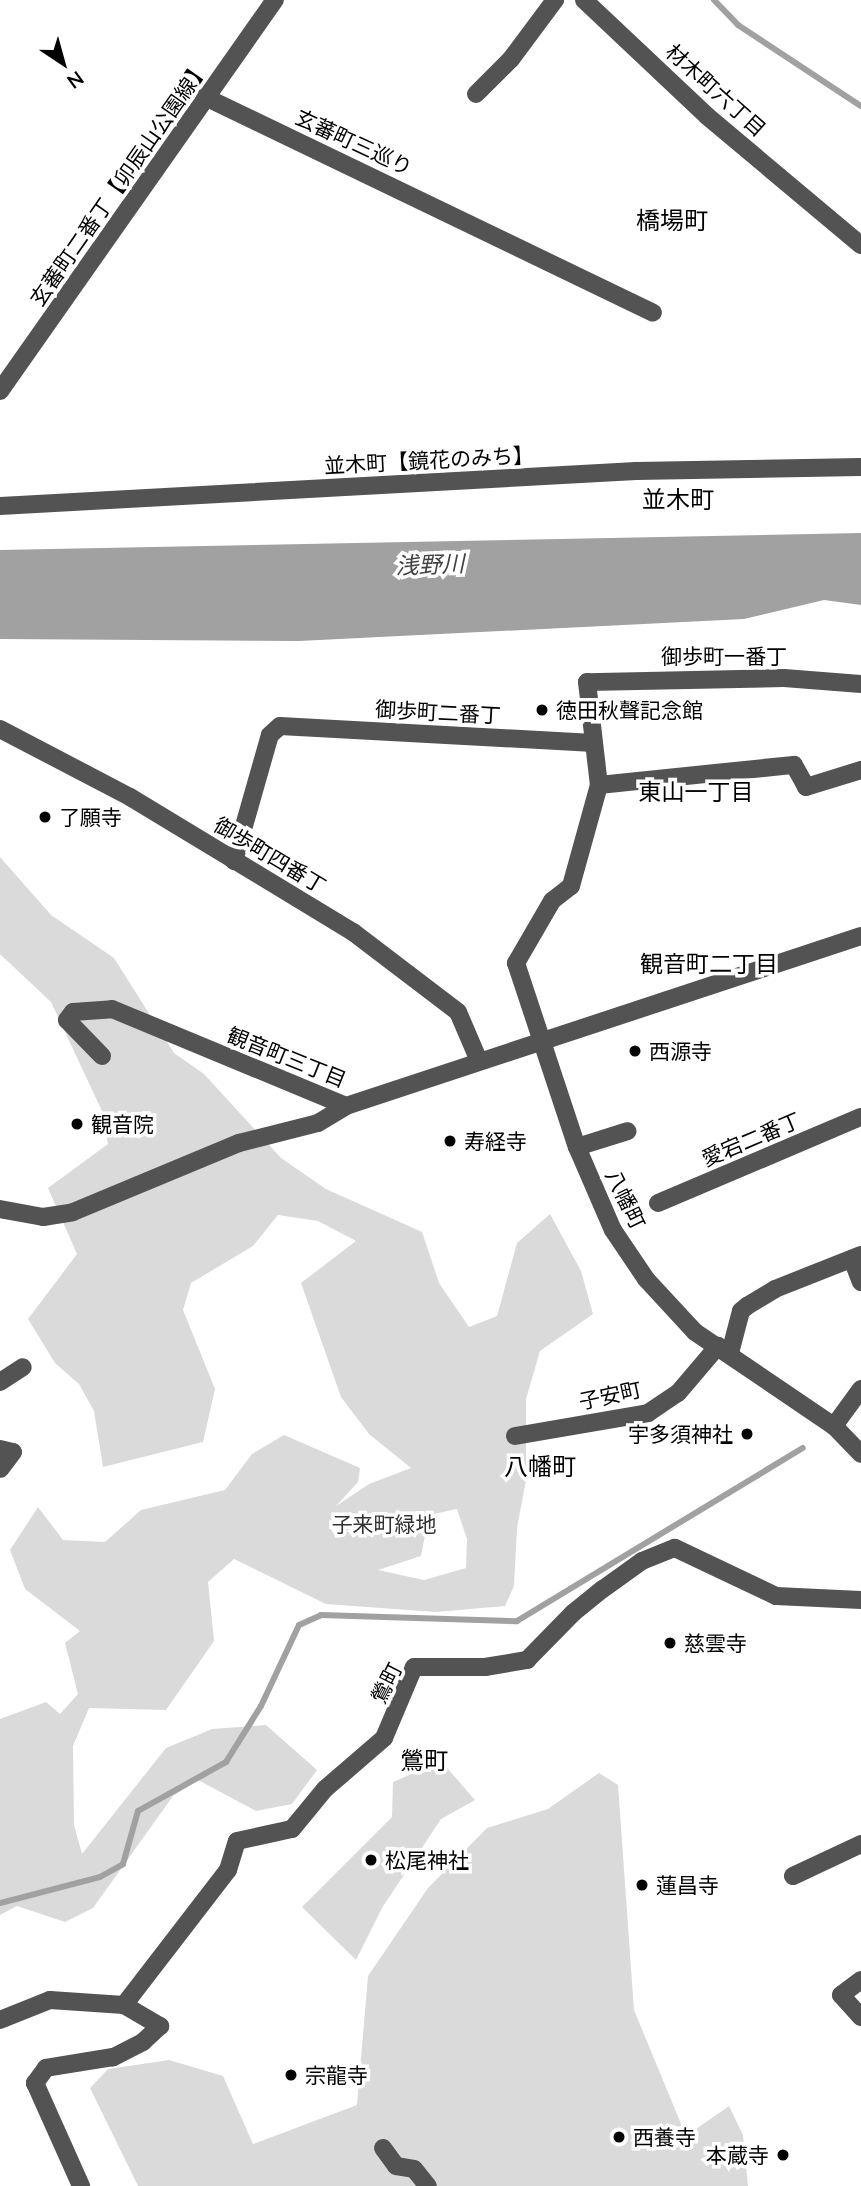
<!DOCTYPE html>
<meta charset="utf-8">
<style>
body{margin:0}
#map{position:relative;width:861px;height:2186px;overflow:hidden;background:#fff;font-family:Lato,"Noto Sans JP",sans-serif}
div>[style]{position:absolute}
.green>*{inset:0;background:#dadada}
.water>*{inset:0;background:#a1a1a1}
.stream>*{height:6px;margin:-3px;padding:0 3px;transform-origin:3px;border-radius:3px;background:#a1a1a1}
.minor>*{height:18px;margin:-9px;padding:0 9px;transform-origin:9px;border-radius:9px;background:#535353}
.dots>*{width:19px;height:19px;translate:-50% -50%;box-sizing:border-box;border:4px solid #fff;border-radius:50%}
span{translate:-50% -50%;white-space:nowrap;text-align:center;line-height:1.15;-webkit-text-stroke:7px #fff;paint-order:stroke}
.street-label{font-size:21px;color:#000}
.poi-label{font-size:21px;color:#000}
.left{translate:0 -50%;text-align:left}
.right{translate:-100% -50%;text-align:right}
.park-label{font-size:21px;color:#313131}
.water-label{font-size:23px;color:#424242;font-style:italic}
.neighbourhood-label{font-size:23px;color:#000}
.quarter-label{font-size:24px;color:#000}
.north{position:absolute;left:28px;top:28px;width:70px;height:70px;-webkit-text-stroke:5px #fff;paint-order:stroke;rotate:144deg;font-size:19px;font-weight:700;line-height:28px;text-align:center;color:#000}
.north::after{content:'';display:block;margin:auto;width:24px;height:32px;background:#000;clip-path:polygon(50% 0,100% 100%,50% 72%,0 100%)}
</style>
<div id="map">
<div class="green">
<div style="clip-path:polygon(evenodd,0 857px,51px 915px,114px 958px,174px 1053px,204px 1074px,281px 1158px,326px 1189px,422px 1232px,439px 1283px,469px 1327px,497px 1316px,517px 1243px,550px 1214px,581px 1271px,593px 1314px,540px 1351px,526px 1399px,526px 1480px,517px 1528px,514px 1586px,505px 1606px,436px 1612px,326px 1604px,234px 1559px,208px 1582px,214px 1641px,166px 1710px,89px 1708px,73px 1746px,74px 1825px,82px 1854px,166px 1748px,212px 1729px,266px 1725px,317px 1770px,292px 1804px,256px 1811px,198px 1780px,173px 1796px,93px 1908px,65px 1922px,17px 1906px,0 1915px,0 1719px,46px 1702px,60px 1714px,78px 1694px,65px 1643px,80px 1631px,25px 1589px,10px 1550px,38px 1507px,63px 1540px,105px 1542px,141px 1510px,225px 1490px,252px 1454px,284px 1435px,360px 1468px,358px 1482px,336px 1506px,369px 1484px,411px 1468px,369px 1434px,341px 1397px,301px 1283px,356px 1241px,318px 1221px,278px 1215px,253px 1246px,191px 1283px,183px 1310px,215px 1389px,203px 1442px,103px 1467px,94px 1411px,79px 1384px,55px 1363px,28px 1319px,77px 1254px,48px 1188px,108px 1144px,102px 1111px,51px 1002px,0 954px,0 857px,457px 1509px,467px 1539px,466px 1568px,424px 1580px,378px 1570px,421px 1556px,429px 1515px,457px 1509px)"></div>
<div style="clip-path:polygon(441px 1761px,475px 1800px,441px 1819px,382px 1908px,356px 1960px,302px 1907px,392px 1817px,393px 1782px)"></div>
<div style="clip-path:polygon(599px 1773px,618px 1785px,634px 2010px,686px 2136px,729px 2106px,743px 2135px,748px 2186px,138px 2186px,90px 2088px,108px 2069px,169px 2060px,223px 2076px,253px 2144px,357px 2105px,368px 1976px,428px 1888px,487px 1828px,548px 1809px)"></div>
</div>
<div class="water">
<div style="clip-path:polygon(861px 533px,861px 605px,824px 600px,744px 619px,299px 641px,0 639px,0 550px)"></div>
</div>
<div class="stream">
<div style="left:714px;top:0;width:35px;rotate:46deg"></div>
<div style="left:738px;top:25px;width:147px;rotate:33.4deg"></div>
<div style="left:0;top:1903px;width:103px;rotate:-14.6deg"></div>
<div style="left:100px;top:1877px;width:26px;rotate:-29deg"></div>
<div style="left:123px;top:1864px;width:55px;rotate:-74.2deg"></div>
<div style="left:138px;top:1811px;width:101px;rotate:-29.1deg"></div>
<div style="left:226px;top:1762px;width:66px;rotate:-58deg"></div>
<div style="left:261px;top:1706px;width:89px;rotate:-64.9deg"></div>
<div style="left:299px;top:1625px;width:24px;rotate:-24deg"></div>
<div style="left:321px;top:1615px;width:196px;rotate:1.8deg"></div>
<div style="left:517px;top:1621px;width:334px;rotate:-31.2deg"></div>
</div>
<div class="minor">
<div style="left:584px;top:0;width:169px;rotate:43.3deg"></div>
<div style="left:707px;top:116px;width:201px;rotate:40deg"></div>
<div style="left:476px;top:94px;width:49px;rotate:-45deg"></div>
<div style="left:511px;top:59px;width:74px;rotate:-53.3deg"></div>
<div style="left:205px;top:97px;width:497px;rotate:25.7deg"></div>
<div style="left:0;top:391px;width:478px;rotate:-54.9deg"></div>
<div style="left:0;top:506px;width:637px;rotate:-3.15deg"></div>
<div style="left:636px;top:471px;width:225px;rotate:-1deg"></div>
<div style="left:861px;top:684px;width:77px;rotate:-175.5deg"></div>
<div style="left:784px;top:678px;width:197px;rotate:178.8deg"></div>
<div style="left:587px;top:682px;width:104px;rotate:83.4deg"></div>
<div style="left:599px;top:785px;width:105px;rotate:105.5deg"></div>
<div style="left:571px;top:886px;width:24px;rotate:142deg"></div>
<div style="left:552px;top:901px;width:72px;rotate:120.1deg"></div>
<div style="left:516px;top:963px;width:194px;rotate:71.7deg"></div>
<div style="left:577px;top:1147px;width:90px;rotate:66.6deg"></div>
<div style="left:613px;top:1230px;width:59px;rotate:56deg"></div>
<div style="left:646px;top:1279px;width:72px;rotate:47.2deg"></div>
<div style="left:695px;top:1332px;width:168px;rotate:34.1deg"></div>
<div style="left:834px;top:1426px;width:39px;rotate:46deg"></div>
<div style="left:0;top:729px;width:147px;rotate:27.6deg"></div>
<div style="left:130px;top:797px;width:261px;rotate:31.2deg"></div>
<div style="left:353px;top:932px;width:132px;rotate:37.3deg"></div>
<div style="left:458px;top:1012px;width:53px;rotate:66.8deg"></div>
<div style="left:599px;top:785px;width:196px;rotate:-5.9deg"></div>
<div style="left:794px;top:765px;width:25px;rotate:61deg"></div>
<div style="left:806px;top:787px;width:58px;rotate:-17.2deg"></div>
<div style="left:234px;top:861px;width:131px;rotate:-74.1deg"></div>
<div style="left:270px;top:735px;width:13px;rotate:-42deg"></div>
<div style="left:280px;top:726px;width:314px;rotate:3.1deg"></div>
<div style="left:102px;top:1056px;width:50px;rotate:-134.2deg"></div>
<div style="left:67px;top:1020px;width:10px;rotate:-53deg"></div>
<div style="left:73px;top:1012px;width:39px;rotate:-4deg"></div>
<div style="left:112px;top:1009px;width:253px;rotate:22.5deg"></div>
<div style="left:577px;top:1147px;width:53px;rotate:-17.4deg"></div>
<div style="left:658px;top:1203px;width:220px;rotate:-23deg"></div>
<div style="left:0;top:1209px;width:44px;rotate:10.5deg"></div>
<div style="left:43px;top:1217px;width:30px;rotate:-9deg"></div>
<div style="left:73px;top:1212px;width:180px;rotate:-22.6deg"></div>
<div style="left:239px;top:1143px;width:81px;rotate:-14.2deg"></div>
<div style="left:318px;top:1123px;width:33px;rotate:-31deg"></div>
<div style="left:346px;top:1106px;width:542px;rotate:-18.27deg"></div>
<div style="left:852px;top:1259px;width:25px;rotate:69deg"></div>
<div style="left:730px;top:1353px;width:43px;rotate:-75.3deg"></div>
<div style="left:741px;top:1311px;width:8px;rotate:-40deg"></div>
<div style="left:747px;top:1306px;width:33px;rotate:-31deg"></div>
<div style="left:775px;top:1289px;width:92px;rotate:-21.6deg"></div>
<div style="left:0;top:1382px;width:27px;rotate:-33deg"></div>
<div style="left:834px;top:1426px;width:46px;rotate:-53.9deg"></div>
<div style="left:515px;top:1436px;width:135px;rotate:-9.8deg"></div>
<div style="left:648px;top:1413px;width:36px;rotate:-34deg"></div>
<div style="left:678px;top:1393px;width:62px;rotate:-49.6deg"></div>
<div style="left:0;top:1449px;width:13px;rotate:13deg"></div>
<div style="left:13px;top:1452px;width:21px;rotate:127deg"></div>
<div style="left:793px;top:1876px;width:75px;rotate:-25.2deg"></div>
<div style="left:861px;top:1980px;width:25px;rotate:143deg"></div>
<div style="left:841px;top:1995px;width:30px;rotate:48deg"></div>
<div style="left:124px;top:2005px;width:170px;rotate:-52.4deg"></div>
<div style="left:228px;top:1870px;width:30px;rotate:-73deg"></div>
<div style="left:237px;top:1841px;width:56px;rotate:-12.3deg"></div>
<div style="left:292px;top:1829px;width:52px;rotate:-50.5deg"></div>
<div style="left:325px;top:1789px;width:78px;rotate:-40.8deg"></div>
<div style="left:384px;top:1738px;width:77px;rotate:-67.1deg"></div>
<div style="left:414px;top:1667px;width:71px"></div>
<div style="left:485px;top:1667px;width:43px;rotate:-9.5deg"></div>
<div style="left:527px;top:1660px;width:66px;rotate:-45.6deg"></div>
<div style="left:573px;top:1613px;width:38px;rotate:-39deg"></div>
<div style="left:603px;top:1589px;width:48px;rotate:-35.7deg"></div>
<div style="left:642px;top:1561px;width:35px;rotate:-22deg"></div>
<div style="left:675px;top:1548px;width:112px;rotate:25.4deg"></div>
<div style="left:776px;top:1596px;width:85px;rotate:2.7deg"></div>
<div style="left:0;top:2020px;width:54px;rotate:-21.8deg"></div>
<div style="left:50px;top:2000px;width:74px;rotate:3.9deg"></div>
<div style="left:124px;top:2005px;width:42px;rotate:30.3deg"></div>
<div style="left:160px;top:2026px;width:23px;rotate:137deg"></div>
<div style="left:143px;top:2042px;width:34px;rotate:153deg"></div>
<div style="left:113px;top:2057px;width:68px;rotate:170.7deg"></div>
<div style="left:46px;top:2068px;width:19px;rotate:126deg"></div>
<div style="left:35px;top:2083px;width:113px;rotate:65.9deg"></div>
<div style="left:383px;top:2148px;width:22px;rotate:54deg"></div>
<div style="left:396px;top:2166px;width:18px;rotate:9deg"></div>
<div style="left:414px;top:2169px;width:22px;rotate:51deg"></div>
</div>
<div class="dots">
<div style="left:542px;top:710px;background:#000"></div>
<div style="left:45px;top:817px;background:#000"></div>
<div style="left:635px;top:1051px;background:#000"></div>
<div style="left:77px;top:1124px;background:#000"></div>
<div style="left:450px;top:1141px;background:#000"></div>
<div style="left:747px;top:1434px;background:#000"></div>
<div style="left:670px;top:1643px;background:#000"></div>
<div style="left:371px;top:1860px;background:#000"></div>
<div style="left:642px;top:1885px;background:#000"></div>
<div style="left:291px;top:2075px;background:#000"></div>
<div style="left:619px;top:2137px;background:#000"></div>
<div style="left:783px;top:2155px;background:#000"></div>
</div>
<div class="street-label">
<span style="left:716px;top:90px;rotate:42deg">材木町六丁目</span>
<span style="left:354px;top:142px;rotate:25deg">玄蕃町三巡り</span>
<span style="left:119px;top:183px;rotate:-55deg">玄蕃町二番丁【卯辰山公園線】</span>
<span style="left:429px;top:460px;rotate:-3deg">並木町【鏡花のみち】</span>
<span style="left:724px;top:656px">御歩町一番丁</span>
<span style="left:438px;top:712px;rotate:3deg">御歩町二番丁</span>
<span style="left:270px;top:855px;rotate:31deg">御歩町四番丁</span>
<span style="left:287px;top:1057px;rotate:22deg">観音町三丁目</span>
<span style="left:751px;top:1139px;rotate:-23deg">愛宕二番丁</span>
<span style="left:626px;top:1199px;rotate:64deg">八幡町</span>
<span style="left:610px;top:1395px;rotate:-12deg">子安町</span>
<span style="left:386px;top:1683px;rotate:-63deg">鶯町</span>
</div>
<div class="poi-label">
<span class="left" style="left:556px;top:710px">徳田秋聲記念館</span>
<span class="left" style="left:59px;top:817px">了願寺</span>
<span class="left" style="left:649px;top:1051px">西源寺</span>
<span class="left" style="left:91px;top:1124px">観音院</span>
<span class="left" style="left:464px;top:1141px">寿経寺</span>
<span class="right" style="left:733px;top:1434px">宇多須神社</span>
<span class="left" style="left:684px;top:1643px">慈雲寺</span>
<span class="left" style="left:385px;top:1860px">松尾神社</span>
<span class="left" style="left:656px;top:1885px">蓮昌寺</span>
<span class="left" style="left:305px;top:2075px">宗龍寺</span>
<span class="left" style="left:633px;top:2137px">西養寺</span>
<span class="right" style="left:769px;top:2155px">本蔵寺</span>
</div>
<div class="park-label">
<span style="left:384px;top:1524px">子来町緑地</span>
</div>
<div class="water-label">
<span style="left:430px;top:564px;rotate:-2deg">浅野川</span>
</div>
<div class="neighbourhood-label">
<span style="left:696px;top:791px">東山一丁目</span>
<span style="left:709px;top:963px">観音町二丁目</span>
</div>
<div class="quarter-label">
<span style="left:672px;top:220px">橋場町</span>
<span style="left:678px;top:499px">並木町</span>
<span style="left:540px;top:1466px">八幡町</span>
<span style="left:424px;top:1760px">鶯町</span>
</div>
<div class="north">N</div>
</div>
